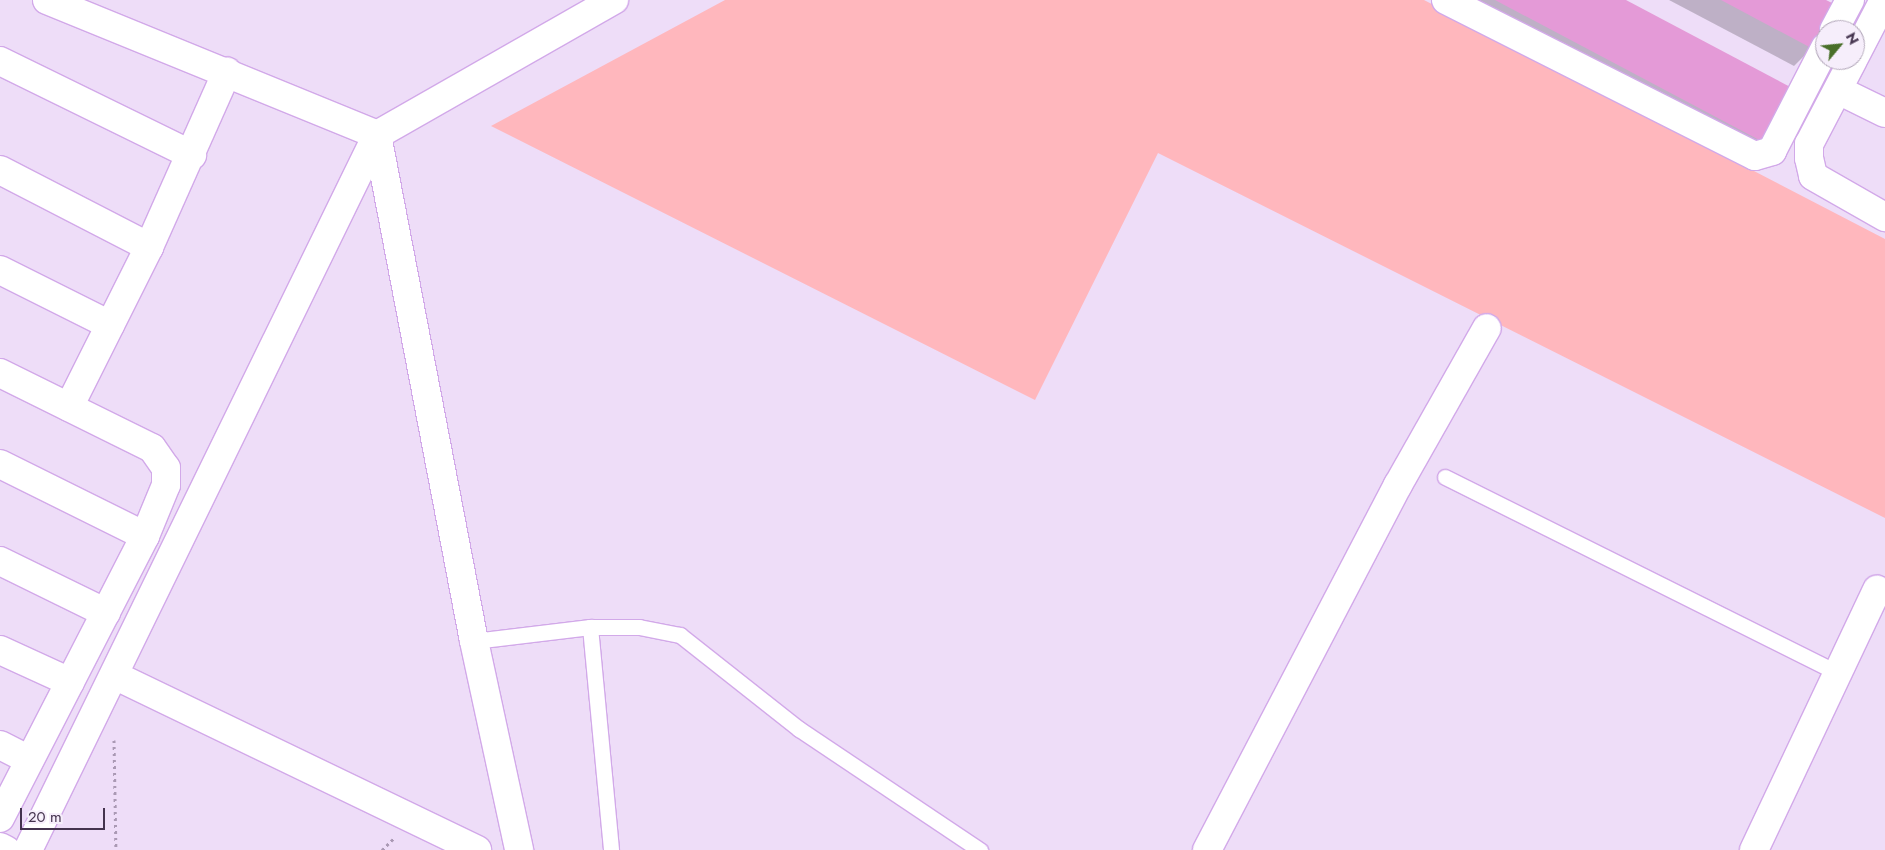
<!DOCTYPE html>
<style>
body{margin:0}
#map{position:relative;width:1885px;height:850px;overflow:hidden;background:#eeddf8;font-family:Jost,sans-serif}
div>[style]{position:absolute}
.green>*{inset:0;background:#ffb7bd}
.shadow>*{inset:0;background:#0003}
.building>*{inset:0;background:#e49ad7}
.path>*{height:3px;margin-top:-1.5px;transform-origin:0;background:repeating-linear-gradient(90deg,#aa99b4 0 2.5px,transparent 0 6.5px)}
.roads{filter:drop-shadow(1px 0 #d2a9e9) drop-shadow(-1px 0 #d2a9e9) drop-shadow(0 1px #d2a9e9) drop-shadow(0 -1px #d2a9e9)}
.service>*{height:15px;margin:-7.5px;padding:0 7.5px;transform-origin:7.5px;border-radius:7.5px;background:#fff}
.minor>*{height:28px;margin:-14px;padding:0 14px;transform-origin:14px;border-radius:14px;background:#fff}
span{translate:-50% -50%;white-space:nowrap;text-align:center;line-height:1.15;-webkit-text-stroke:5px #f6eefb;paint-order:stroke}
.north{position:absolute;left:1815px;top:20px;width:50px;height:50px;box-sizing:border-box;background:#f6eefb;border:1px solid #afa3b6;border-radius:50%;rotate:62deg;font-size:14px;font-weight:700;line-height:20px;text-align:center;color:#44334e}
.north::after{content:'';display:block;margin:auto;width:18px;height:22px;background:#496f29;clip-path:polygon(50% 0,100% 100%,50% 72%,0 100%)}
.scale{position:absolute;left:20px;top:808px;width:85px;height:22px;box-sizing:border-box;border:2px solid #44334e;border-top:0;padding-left:6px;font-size:15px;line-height:18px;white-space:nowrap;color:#44334e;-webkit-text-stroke:4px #f6eefb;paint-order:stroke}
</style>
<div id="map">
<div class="green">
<div style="clip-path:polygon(725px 0,1424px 0,1885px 239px,1885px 518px,1158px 153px,1035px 400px,491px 126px)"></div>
</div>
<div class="shadow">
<div style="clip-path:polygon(1469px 0,1624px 0,1764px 143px,1746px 161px)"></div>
<div style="clip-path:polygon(1669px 0,1824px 0,1812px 48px,1794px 66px)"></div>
</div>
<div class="building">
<div style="clip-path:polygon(1495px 0,1626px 0,1794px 89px,1765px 143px)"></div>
<div style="clip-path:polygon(1721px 0,1826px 0,1836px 5px,1813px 49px)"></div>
</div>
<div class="path">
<div style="left:114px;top:740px;width:110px;rotate:89deg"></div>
<div style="left:382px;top:850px;width:16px;rotate:-45deg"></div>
</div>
<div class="roads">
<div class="service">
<div style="left:1445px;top:477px;width:439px;rotate:26.5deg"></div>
<div style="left:590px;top:627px;width:224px;rotate:84.6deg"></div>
<div style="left:474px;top:641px;width:117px;rotate:-6.9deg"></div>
<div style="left:590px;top:627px;width:49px"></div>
<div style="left:639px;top:627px;width:42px;rotate:11deg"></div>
<div style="left:680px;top:635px;width:152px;rotate:38.3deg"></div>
<div style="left:799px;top:729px;width:218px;rotate:33.8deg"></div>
</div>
<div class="minor">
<div style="left:47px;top:0;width:357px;rotate:22.2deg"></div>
<div style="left:1446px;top:0;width:346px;rotate:26.8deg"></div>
<div style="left:1755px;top:156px;width:18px;rotate:-16deg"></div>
<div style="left:1772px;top:151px;width:116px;rotate:-62.8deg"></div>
<div style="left:1834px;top:30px;width:34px;rotate:-62deg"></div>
<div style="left:1855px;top:56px;width:63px;rotate:-62.6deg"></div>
<div style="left:1853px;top:60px;width:95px;rotate:117.6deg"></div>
<div style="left:1809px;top:144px;width:14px;rotate:90deg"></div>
<div style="left:1809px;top:158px;width:18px;rotate:77deg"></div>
<div style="left:1813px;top:176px;width:83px;rotate:29.7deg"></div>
<div style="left:0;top:61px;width:214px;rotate:26.1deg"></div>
<div style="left:1838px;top:90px;width:52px;rotate:26.1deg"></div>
<div style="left:377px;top:135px;width:515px;rotate:79.15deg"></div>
<div style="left:474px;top:641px;width:214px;rotate:77.8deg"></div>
<div style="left:0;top:170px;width:168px;rotate:27.3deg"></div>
<div style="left:0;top:270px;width:123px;rotate:26.6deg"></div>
<div style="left:0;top:373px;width:169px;rotate:26.3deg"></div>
<div style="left:152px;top:448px;width:24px;rotate:55deg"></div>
<div style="left:166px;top:468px;width:17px;rotate:90deg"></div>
<div style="left:166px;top:485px;width:55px;rotate:112.4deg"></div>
<div style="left:145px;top:536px;width:317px;rotate:117.2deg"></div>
<div style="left:69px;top:407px;width:179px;rotate:-63.4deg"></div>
<div style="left:149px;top:247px;width:192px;rotate:-66deg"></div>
<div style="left:0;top:464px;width:162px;rotate:26.4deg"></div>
<div style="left:0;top:561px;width:118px;rotate:26.1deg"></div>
<div style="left:0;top:650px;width:77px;rotate:24.6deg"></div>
<div style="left:114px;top:675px;width:403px;rotate:25.7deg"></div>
<div style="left:0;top:745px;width:33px;rotate:27deg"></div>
<div style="left:0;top:847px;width:7px;rotate:27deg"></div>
<div style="left:28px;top:850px;width:796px;rotate:-63.98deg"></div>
<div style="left:377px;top:135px;width:273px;rotate:-29.7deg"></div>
<div style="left:1207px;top:850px;width:412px;rotate:-62.4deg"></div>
<div style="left:1398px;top:485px;width:180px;rotate:-60.5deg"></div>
<div style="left:1754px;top:850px;width:288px;rotate:-64.7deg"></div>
</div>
</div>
<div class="north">N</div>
<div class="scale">20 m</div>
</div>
